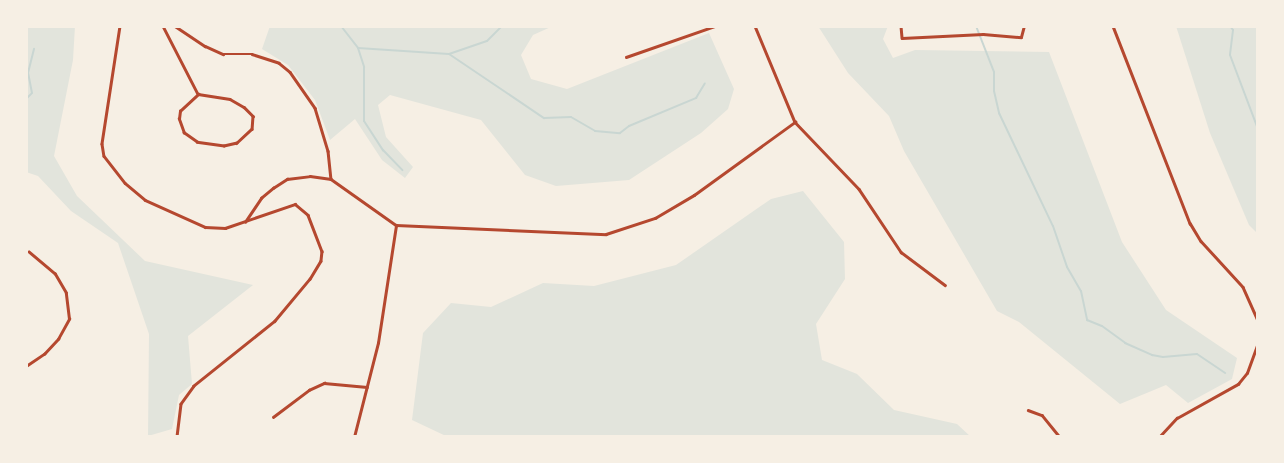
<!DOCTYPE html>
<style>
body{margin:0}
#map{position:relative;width:1284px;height:463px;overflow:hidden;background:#f6efe4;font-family:"Golos Text",sans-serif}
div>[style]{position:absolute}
.green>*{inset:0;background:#e2e4dc}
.stream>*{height:2px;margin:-1px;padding:0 1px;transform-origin:1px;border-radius:1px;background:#c9d6d2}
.minor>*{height:2.5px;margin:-1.25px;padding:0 1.25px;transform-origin:1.25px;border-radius:1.25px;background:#b5482f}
span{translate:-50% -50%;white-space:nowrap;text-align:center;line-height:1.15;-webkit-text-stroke:5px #f6efe4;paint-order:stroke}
.frame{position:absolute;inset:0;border:28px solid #f6efe4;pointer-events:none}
</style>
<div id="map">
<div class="green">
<div style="clip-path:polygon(26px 26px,75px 26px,73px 60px,54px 156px,77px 196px,145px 261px,253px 285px,188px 336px,192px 384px,179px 395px,172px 429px,148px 436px,149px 334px,118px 243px,71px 211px,38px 176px,26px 172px)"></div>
<div style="clip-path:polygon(270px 26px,553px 26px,533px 35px,521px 55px,531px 79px,567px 89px,709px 33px,734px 89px,728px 109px,701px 133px,629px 180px,556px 186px,525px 175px,481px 120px,390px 95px,378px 105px,386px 137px,413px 167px,405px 178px,382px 160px,355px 119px,330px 140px,315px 100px,288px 65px,262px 49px)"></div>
<div style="clip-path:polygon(818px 26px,888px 26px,883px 39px,893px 58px,915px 50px,1049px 52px,1122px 242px,1166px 310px,1237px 358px,1232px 379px,1188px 403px,1166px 385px,1120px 404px,1019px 322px,997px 311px,904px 151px,889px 116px,848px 73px)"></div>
<div style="clip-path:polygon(1176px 26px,1258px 26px,1258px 234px,1249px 225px,1210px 133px)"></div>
<div style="clip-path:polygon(803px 191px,844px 242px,845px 279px,816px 324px,822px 360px,857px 374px,894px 410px,957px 424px,971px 437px,448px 437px,412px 420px,423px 333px,451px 303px,491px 307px,543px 283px,594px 286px,676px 265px,771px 199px)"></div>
</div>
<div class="stream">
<div style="left:341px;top:26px;width:28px;rotate:52deg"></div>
<div style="left:358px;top:48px;width:20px;rotate:72deg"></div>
<div style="left:364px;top:67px;width:54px;rotate:90deg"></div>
<div style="left:364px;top:121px;width:35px;rotate:57deg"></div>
<div style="left:383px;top:150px;width:28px;rotate:46deg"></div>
<div style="left:976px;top:26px;width:49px;rotate:68.6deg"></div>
<div style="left:994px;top:72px;width:19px;rotate:90deg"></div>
<div style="left:994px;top:91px;width:23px;rotate:77deg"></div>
<div style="left:999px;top:113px;width:125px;rotate:64.5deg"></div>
<div style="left:1053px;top:226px;width:43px;rotate:71.1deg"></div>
<div style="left:1067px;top:267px;width:28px;rotate:60deg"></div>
<div style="left:1081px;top:291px;width:30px;rotate:78deg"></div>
<div style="left:1087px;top:320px;width:16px;rotate:22deg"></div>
<div style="left:1102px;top:326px;width:29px;rotate:36deg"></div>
<div style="left:1125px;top:343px;width:30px;rotate:24deg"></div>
<div style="left:1152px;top:355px;width:11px;rotate:10deg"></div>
<div style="left:1163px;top:357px;width:34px;rotate:-5deg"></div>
<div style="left:1197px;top:354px;width:34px;rotate:34deg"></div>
<div style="left:1230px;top:26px;width:5px;rotate:53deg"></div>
<div style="left:1233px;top:30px;width:25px;rotate:97deg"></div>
<div style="left:1230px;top:55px;width:79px;rotate:69.3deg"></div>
<div style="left:358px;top:48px;width:91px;rotate:3.8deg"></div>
<div style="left:449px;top:54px;width:115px;rotate:34deg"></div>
<div style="left:544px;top:118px;width:27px;rotate:-2deg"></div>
<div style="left:571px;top:117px;width:28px;rotate:30deg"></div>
<div style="left:595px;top:131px;width:25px;rotate:5deg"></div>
<div style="left:620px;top:133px;width:11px;rotate:-38deg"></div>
<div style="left:629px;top:126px;width:73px;rotate:-22.7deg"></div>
<div style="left:696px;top:98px;width:17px;rotate:-59deg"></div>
<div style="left:449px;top:54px;width:40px;rotate:-18.9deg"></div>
<div style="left:487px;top:41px;width:21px;rotate:-45deg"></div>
<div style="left:26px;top:99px;width:8px;rotate:-45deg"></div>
<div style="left:32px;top:93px;width:20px;rotate:-101deg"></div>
<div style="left:28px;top:73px;width:25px;rotate:-76deg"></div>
</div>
<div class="minor">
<div style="left:120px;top:26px;width:119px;rotate:98.7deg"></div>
<div style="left:102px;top:144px;width:12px;rotate:81deg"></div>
<div style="left:104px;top:156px;width:34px;rotate:52deg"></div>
<div style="left:125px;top:183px;width:26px;rotate:40deg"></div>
<div style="left:145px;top:200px;width:66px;rotate:24.2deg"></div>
<div style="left:205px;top:227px;width:20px;rotate:3deg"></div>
<div style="left:225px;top:228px;width:74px;rotate:-18.9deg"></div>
<div style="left:295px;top:204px;width:17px;rotate:40deg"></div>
<div style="left:308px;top:215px;width:39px;rotate:69deg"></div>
<div style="left:322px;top:251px;width:10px;rotate:96deg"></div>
<div style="left:321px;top:261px;width:21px;rotate:121deg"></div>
<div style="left:310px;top:279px;width:55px;rotate:129.8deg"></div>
<div style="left:275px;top:321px;width:104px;rotate:141.3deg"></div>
<div style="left:194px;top:386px;width:22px;rotate:126deg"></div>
<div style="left:181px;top:404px;width:32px;rotate:97deg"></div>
<div style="left:163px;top:26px;width:76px;rotate:62.8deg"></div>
<div style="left:175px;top:26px;width:36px;rotate:34deg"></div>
<div style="left:205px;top:46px;width:20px;rotate:24deg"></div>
<div style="left:223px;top:54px;width:29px"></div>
<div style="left:252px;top:54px;width:28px;rotate:18deg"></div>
<div style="left:279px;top:63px;width:14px;rotate:39deg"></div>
<div style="left:290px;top:72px;width:44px;rotate:55.2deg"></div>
<div style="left:315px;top:108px;width:45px;rotate:73.2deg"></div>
<div style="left:328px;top:151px;width:28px;rotate:84deg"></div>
<div style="left:755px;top:26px;width:104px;rotate:67.4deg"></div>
<div style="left:795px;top:122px;width:93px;rotate:46.3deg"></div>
<div style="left:859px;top:189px;width:76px;rotate:56.3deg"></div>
<div style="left:901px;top:252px;width:55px;rotate:36.9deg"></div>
<div style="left:901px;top:26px;width:12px;rotate:85deg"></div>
<div style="left:902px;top:38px;width:81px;rotate:-2.8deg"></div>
<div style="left:983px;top:34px;width:38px;rotate:5deg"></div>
<div style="left:1021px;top:37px;width:11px;rotate:-75deg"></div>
<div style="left:1113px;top:26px;width:212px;rotate:68.7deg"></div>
<div style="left:1190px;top:223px;width:21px;rotate:59deg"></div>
<div style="left:1201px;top:241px;width:62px;rotate:47.6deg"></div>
<div style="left:1243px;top:287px;width:36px;rotate:66deg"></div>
<div style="left:626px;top:57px;width:94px;rotate:-19.2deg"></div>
<div style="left:198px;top:94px;width:32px;rotate:9deg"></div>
<div style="left:230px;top:99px;width:16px;rotate:30deg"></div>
<div style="left:244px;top:107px;width:13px;rotate:45deg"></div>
<div style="left:253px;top:116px;width:13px;rotate:94deg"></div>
<div style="left:252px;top:129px;width:21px;rotate:137deg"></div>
<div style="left:237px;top:143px;width:13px;rotate:167deg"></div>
<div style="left:224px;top:146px;width:27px;rotate:-172deg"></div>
<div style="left:197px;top:142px;width:16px;rotate:-145deg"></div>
<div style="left:184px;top:133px;width:15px;rotate:-110deg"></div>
<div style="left:179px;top:119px;width:8px;rotate:-83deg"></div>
<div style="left:180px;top:111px;width:25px;rotate:-43deg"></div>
<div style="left:245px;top:222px;width:29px;rotate:-56deg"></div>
<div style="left:261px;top:198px;width:16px;rotate:-40deg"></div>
<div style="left:273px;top:188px;width:17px;rotate:-33deg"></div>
<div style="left:287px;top:179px;width:23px;rotate:-7deg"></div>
<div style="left:310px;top:176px;width:21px;rotate:8deg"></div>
<div style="left:331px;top:179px;width:80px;rotate:35.3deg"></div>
<div style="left:396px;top:225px;width:210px;rotate:2.5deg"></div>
<div style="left:606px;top:234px;width:52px;rotate:-18.1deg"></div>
<div style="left:655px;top:218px;width:45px;rotate:-30.5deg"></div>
<div style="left:694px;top:195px;width:125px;rotate:-35.9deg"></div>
<div style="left:26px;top:366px;width:22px;rotate:-34deg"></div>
<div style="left:44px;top:354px;width:21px;rotate:-47deg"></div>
<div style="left:58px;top:339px;width:23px;rotate:-61deg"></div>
<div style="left:69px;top:319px;width:26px;rotate:-97deg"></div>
<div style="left:66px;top:293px;width:22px;rotate:-120deg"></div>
<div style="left:55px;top:274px;width:34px;rotate:-140deg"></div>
<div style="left:1028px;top:410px;width:15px;rotate:20deg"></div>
<div style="left:1042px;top:415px;width:28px;rotate:51deg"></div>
<div style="left:273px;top:417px;width:45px;rotate:-36.9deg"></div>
<div style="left:309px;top:390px;width:17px;rotate:-25deg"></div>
<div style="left:324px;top:383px;width:43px;rotate:5.3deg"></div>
<div style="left:26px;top:435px;width:4px;rotate:34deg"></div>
<div style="left:354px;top:437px;width:97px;rotate:-75.7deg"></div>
<div style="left:378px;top:343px;width:119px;rotate:-81.3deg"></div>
<div style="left:1159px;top:437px;width:26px;rotate:-47deg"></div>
<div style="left:1177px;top:418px;width:70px;rotate:-29.1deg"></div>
<div style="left:1238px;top:384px;width:14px;rotate:-51deg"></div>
<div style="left:1247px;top:373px;width:32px;rotate:-70deg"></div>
</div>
<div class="frame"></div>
</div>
